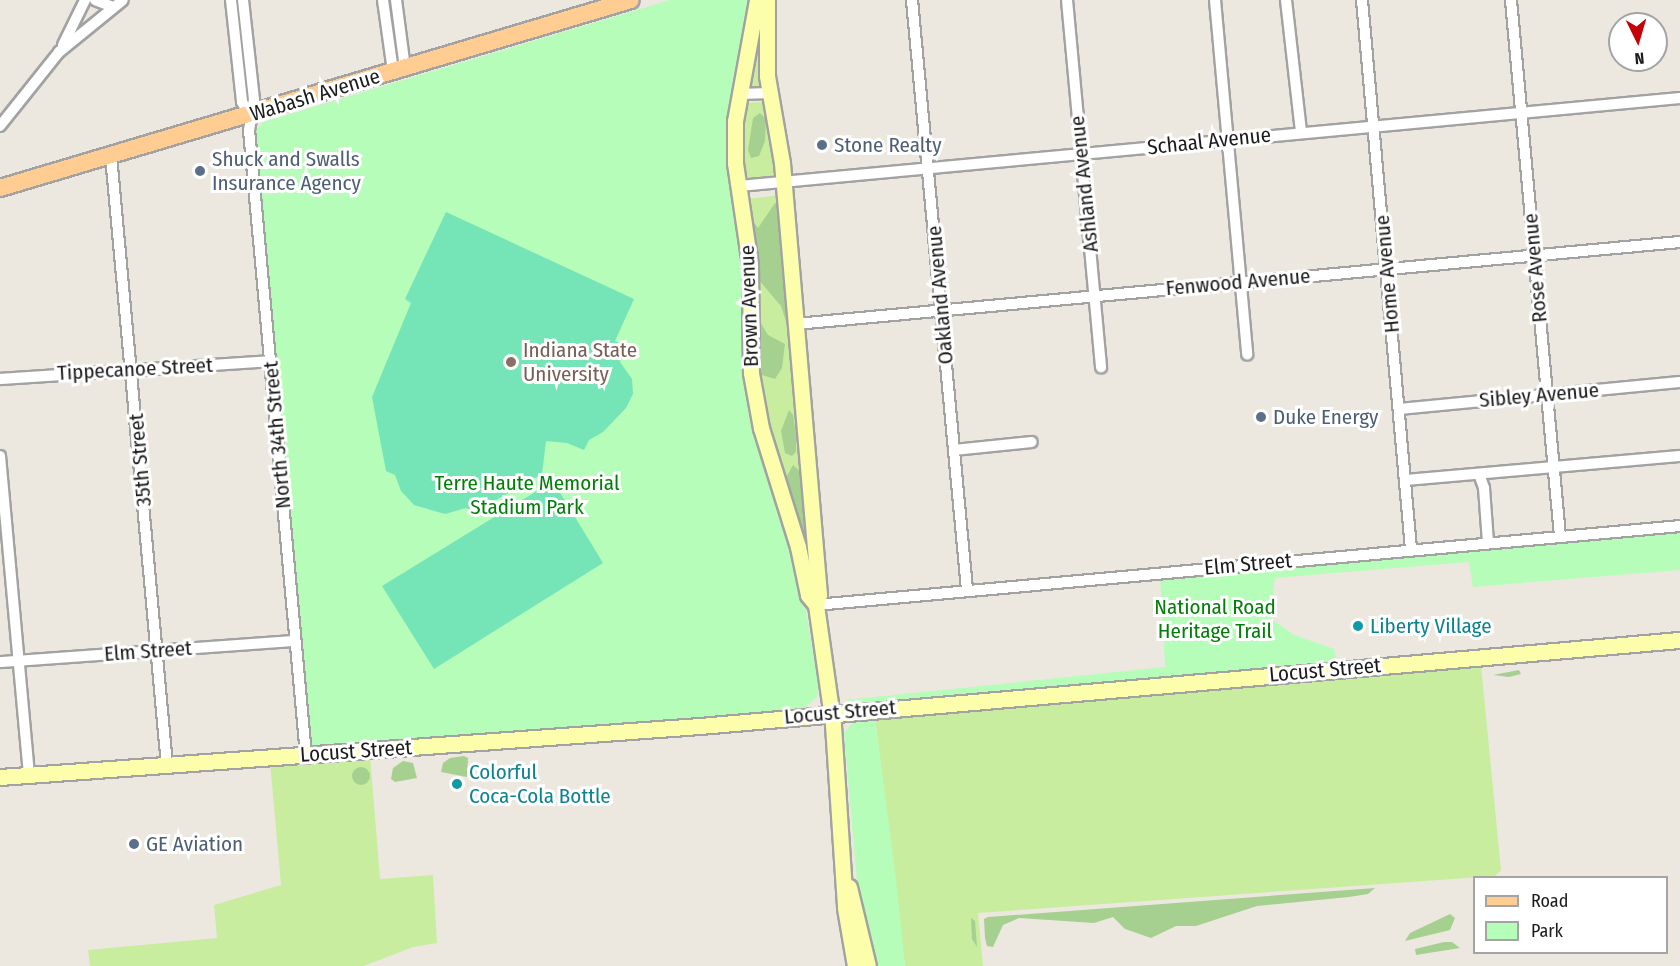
<!DOCTYPE html>
<style>
body{margin:0}
#map{position:relative;width:1680px;height:966px;overflow:hidden;background:#ede8df;font-family:"Fira Sans Condensed",sans-serif}
div>[style]{position:absolute}
.grass>*{inset:0;background:#c8ed9f}
.forest>*{inset:0;background:#a5d090}
.round{border-radius:50%}
.park>*{inset:0;background:#b6fdb9}
.pitch>*{inset:0;background:#75e4b6}
.roads{filter:drop-shadow(2px 0 #a2a2a2) drop-shadow(-2px 0 #a2a2a2) drop-shadow(0 2px #a2a2a2) drop-shadow(0 -2px #a2a2a2)}
.street>*{height:10px;margin:-5px;padding:0 5px;transform-origin:5px;border-radius:5px;background:#fff}
.secondary>*{height:15px;margin:-7.5px;padding:0 7.5px;transform-origin:7.5px;border-radius:7.5px;background:#fcfeac}
.primary>*{height:16px;margin:-8px;padding:0 8px;transform-origin:8px;border-radius:8px;background:#ffcd92}
.dots>*{width:16px;height:16px;translate:-50% -50%;box-sizing:border-box;border:3px solid #fff;border-radius:50%}
span{translate:-50% -50%;white-space:nowrap;text-align:center;line-height:1.15;-webkit-text-stroke:6px #fff;paint-order:stroke}
.street-label{font-size:21px;color:#1b1b1b}
.service-label{font-size:21px;color:#4e5e75}
.left{translate:0 -50%;text-align:left}
.education-label{font-size:21px;color:#785e54}
.park-label{font-size:21px;color:#037e09}
.culture-label{font-size:21px;color:#0d838f}
.legend{position:absolute;left:1473px;top:876px;width:195px;height:78px;box-sizing:border-box;background:#fff;border:2px solid #a4a4a4;margin:0;padding:8px 10px;list-style:none;font-size:18px;color:#1b1b1b}
.legend li{display:flex;align-items:center;gap:12px;height:30px}
.legend b{width:30px;border:2px solid #a4a4a4}
.north{position:absolute;left:1608px;top:12px;width:60px;height:60px;box-sizing:border-box;background:#fff;border:2px solid #a4a4a4;border-radius:50%;rotate:175deg;font-size:16px;font-weight:700;line-height:24px;text-align:center;color:#1b1b1b}
.north::after{content:'';display:block;margin:auto;width:21px;height:27px;background:#c50006;clip-path:polygon(50% 0,100% 100%,50% 72%,0 100%)}
</style>
<div id="map">
<div class="grass">
<div style="clip-path:polygon(758px 52px,762px 86px,747px 90px,754px 53px)"></div>
<div style="clip-path:polygon(761px 102px,765px 105px,777px 171px,769px 177px,749px 178px,742px 173px,741px 109px,745px 103px)"></div>
<div style="clip-path:polygon(781px 195px,816px 597px,758px 395px,746px 199px)"></div>
<div style="clip-path:polygon(1481px 665px,1501px 870px,1495px 876px,978px 913px,983px 966px,905px 966px,875px 717px)"></div>
<div style="clip-path:polygon(370px 755px,380px 879px,433px 875px,437px 943px,413px 947px,364px 966px,90px 966px,88px 950px,217px 938px,214px 905px,281px 885px,270px 762px)"></div>
</div>
<div class="forest">
<div style="clip-path:polygon(760px 113px,766px 119px,765px 141px,759px 156px,751px 158px,748px 150px,753px 118px)"></div>
<div style="clip-path:polygon(775px 203px,780px 206px,788px 328px,781px 306px,758px 279px,751px 231px,752px 220px,758px 228px)"></div>
<div style="clip-path:polygon(759px 320px,768px 335px,785px 344px,782px 368px,775px 379px,759px 374px,757px 365px)"></div>
<div style="clip-path:polygon(789px 410px,793px 415px,796px 434px,796px 452px,792px 456px,785px 453px,781px 431px)"></div>
<div style="clip-path:polygon(793px 465px,800px 471px,806px 534px,800px 531px,787px 476px)"></div>
<div style="clip-path:polygon(1519px 670px,1521px 674px,1509px 677px,1493px 675px)"></div>
<div style="clip-path:polygon(464px 756px,468px 758px,467px 777px,441px 772px,443px 763px,450px 758px)"></div>
<div style="clip-path:polygon(403px 761px,413px 763px,417px 778px,395px 782px,391px 779px,393px 768px)"></div>
<div class="round" style="left:352px;top:767px;width:18px;height:18px"></div>
<div style="clip-path:polygon(1375px 888px,1368px 894px,1349px 897px,1257px 906px,1196px 926px,1176px 926px,1151px 938px,1125px 929px,1113px 917px,1094px 923px,1019px 918px,1003px 925px,993px 947px,987px 946px,985px 938px,984px 919px,988px 917px)"></div>
<div style="clip-path:polygon(1450px 914px,1455px 918px,1450px 930px,1405px 941px,1410px 933px)"></div>
<div style="clip-path:polygon(971px 918px,975px 921px,977px 947px,972px 939px)"></div>
<div style="clip-path:polygon(1444px 942px,1452px 942px,1460px 948px,1416px 955px,1415px 949px)"></div>
</div>
<div class="park">
<div style="clip-path:polygon(670px 0,749px 0,752px 9px,734px 102px,745px 323px,800px 577px,819px 686px,817px 697px,804px 708px,697px 722px,314px 747px,310px 741px,255px 131px,263px 122px)"></div>
<div style="clip-path:polygon(1680px 526px,1680px 570px,1473px 587px,1469px 562px,1275px 578px,1270px 618px,1294px 635px,1334px 649px,1337px 662px,856px 703px,845px 700px,1165px 667px,1160px 576px)"></div>
<div style="clip-path:polygon(875px 717px,896px 879px,905px 966px,872px 966px,859px 904px,844px 733px,854px 721px)"></div>
</div>
<div class="pitch">
<div style="clip-path:polygon(446px 212px,634px 299px,615px 341px,627px 347px,620px 362px,632px 379px,633px 394px,626px 408px,603px 432px,589px 440px,584px 450px,567px 443px,546px 441px,542px 474px,475px 512px,466px 508px,445px 514px,414px 505px,401px 491px,395px 475px,386px 471px,372px 397px,411px 303px,405px 299px)"></div>
<div style="clip-path:polygon(553px 481px,603px 563px,434px 669px,382px 586px)"></div>
</div>
<div class="roads">
<div class="street">
<div style="left:95px;top:0;width:19px;rotate:21deg"></div>
<div style="left:231px;top:0;width:103px;rotate:83.8deg"></div>
<div style="left:242px;top:102px;width:15px;rotate:58deg"></div>
<div style="left:243px;top:0;width:100px;rotate:83.7deg"></div>
<div style="left:254px;top:99px;width:31px;rotate:99deg"></div>
<div style="left:249px;top:130px;width:628px;rotate:84.79deg"></div>
<div style="left:383px;top:0;width:72px;rotate:82deg"></div>
<div style="left:396px;top:0;width:69px;rotate:82.5deg"></div>
<div style="left:912px;top:0;width:593px;rotate:84.67deg"></div>
<div style="left:1067px;top:0;width:369px;rotate:84.7deg"></div>
<div style="left:1215px;top:0;width:356px;rotate:84.8deg"></div>
<div style="left:1286px;top:0;width:133px;rotate:83.5deg"></div>
<div style="left:1362px;top:0;width:551px;rotate:84.9deg"></div>
<div style="left:1511px;top:0;width:538px;rotate:84.78deg"></div>
<div style="left:63px;top:45px;width:50px;rotate:-63.9deg"></div>
<div style="left:739px;top:94px;width:31px;rotate:-2deg"></div>
<div style="left:0;top:126px;width:95px;rotate:-51.4deg"></div>
<div style="left:59px;top:52px;width:82px;rotate:-39.1deg"></div>
<div style="left:111px;top:156px;width:612px;rotate:84.75deg"></div>
<div style="left:739px;top:186px;width:945px;rotate:-5.34deg"></div>
<div style="left:796px;top:324px;width:888px;rotate:-5.3deg"></div>
<div style="left:0;top:379px;width:272px;rotate:-3.8deg"></div>
<div style="left:1399px;top:409px;width:282px;rotate:-5.5deg"></div>
<div style="left:954px;top:450px;width:78px;rotate:-5.9deg"></div>
<div style="left:0;top:456px;width:319px;rotate:84.8deg"></div>
<div style="left:1479px;top:474px;width:15px;rotate:70deg"></div>
<div style="left:1484px;top:488px;width:54px;rotate:85.8deg"></div>
<div style="left:1405px;top:480px;width:276px;rotate:-5deg"></div>
<div style="left:816px;top:605px;width:868px;rotate:-5.22deg"></div>
<div style="left:0;top:662px;width:296px;rotate:-4.1deg"></div>
</div>
<div class="secondary">
<div style="left:757px;top:0;width:123px;rotate:100.3deg"></div>
<div style="left:735px;top:121px;width:42px;rotate:90deg"></div>
<div style="left:735px;top:163px;width:103px;rotate:81.6deg"></div>
<div style="left:750px;top:265px;width:108px;rotate:89.5deg"></div>
<div style="left:751px;top:373px;width:56px;rotate:79.7deg"></div>
<div style="left:761px;top:428px;width:125px;rotate:72.7deg"></div>
<div style="left:798px;top:547px;width:49px;rotate:78.2deg"></div>
<div style="left:808px;top:595px;width:13px;rotate:51deg"></div>
<div style="left:767px;top:0;width:76px;rotate:90deg"></div>
<div style="left:767px;top:76px;width:88px;rotate:80.2deg"></div>
<div style="left:782px;top:163px;width:433px;rotate:85.1deg"></div>
<div style="left:819px;top:594px;width:11px;rotate:105deg"></div>
<div style="left:816px;top:605px;width:121px;rotate:81.9deg"></div>
<div style="left:833px;top:725px;width:183px;rotate:86.2deg"></div>
<div style="left:845px;top:908px;width:59px;rotate:80.2deg"></div>
<div style="left:0;top:777px;width:702px;rotate:-4.17deg"></div>
<div style="left:700px;top:726px;width:984px;rotate:-5.02deg"></div>
<div style="left:849px;top:887px;width:81px;rotate:76.5deg"></div>
</div>
<div class="primary">
<div style="left:0;top:188px;width:658px;rotate:-16.59deg"></div>
</div>
</div>
<div class="dots">
<div style="left:822px;top:145px;background:#5c6f8a"></div>
<div style="left:200px;top:171px;background:#5c6f8a"></div>
<div style="left:511px;top:362px;background:#8d6e63"></div>
<div style="left:1261px;top:417px;background:#5c6f8a"></div>
<div style="left:1358px;top:626px;background:#0f9aa8"></div>
<div style="left:457px;top:784px;background:#0f9aa8"></div>
<div style="left:134px;top:844px;background:#5c6f8a"></div>
</div>
<div class="street-label">
<span style="left:315px;top:95px;rotate:-17deg">Wabash Avenue</span>
<span style="left:1209px;top:141px;rotate:-6deg">Schaal Avenue</span>
<span style="left:1084px;top:184px;rotate:-96deg">Ashland Avenue</span>
<span style="left:1535px;top:268px;rotate:-95deg">Rose Avenue</span>
<span style="left:1387px;top:274px;rotate:-95deg">Home Avenue</span>
<span style="left:1238px;top:282px;rotate:-5deg">Fenwood Avenue</span>
<span style="left:940px;top:295px;rotate:-95deg">Oakland Avenue</span>
<span style="left:749px;top:306px;rotate:-92deg">Brown Avenue</span>
<span style="left:135px;top:369px;rotate:-3deg">Tippecanoe Street</span>
<span style="left:1539px;top:395px;rotate:-5deg">Sibley Avenue</span>
<span style="left:277px;top:435px;rotate:-95deg">North 34th Street</span>
<span style="left:140px;top:460px;rotate:-95deg">35th Street</span>
<span style="left:1248px;top:564px;rotate:-5deg">Elm Street</span>
<span style="left:148px;top:651px;rotate:-4deg">Elm Street</span>
<span style="left:1325px;top:670px;rotate:-5deg">Locust Street</span>
<span style="left:840px;top:712px;rotate:-5deg">Locust Street</span>
<span style="left:356px;top:751px;rotate:-4deg">Locust Street</span>
</div>
<div class="service-label">
<span class="left" style="left:834px;top:145px">Stone Realty</span>
<span class="left" style="left:212px;top:171px">Shuck and Swalls<br>Insurance Agency</span>
<span class="left" style="left:1273px;top:417px">Duke Energy</span>
<span class="left" style="left:146px;top:844px">GE Aviation</span>
</div>
<div class="education-label">
<span class="left" style="left:523px;top:362px">Indiana State<br>University</span>
</div>
<div class="park-label">
<span style="left:527px;top:495px">Terre Haute Memorial<br>Stadium Park</span>
<span style="left:1215px;top:619px">National Road<br>Heritage Trail</span>
</div>
<div class="culture-label">
<span class="left" style="left:1370px;top:626px">Liberty Village</span>
<span class="left" style="left:469px;top:784px">Colorful<br>Coca-Cola Bottle</span>
</div>
<ul class="legend">
<li><b style="height:8px;background:#ffcd92"></b>Road</li>
<li><b style="height:16px;background:#b6fdb9"></b>Park</li>
</ul>
<div class="north">N</div>
</div>
